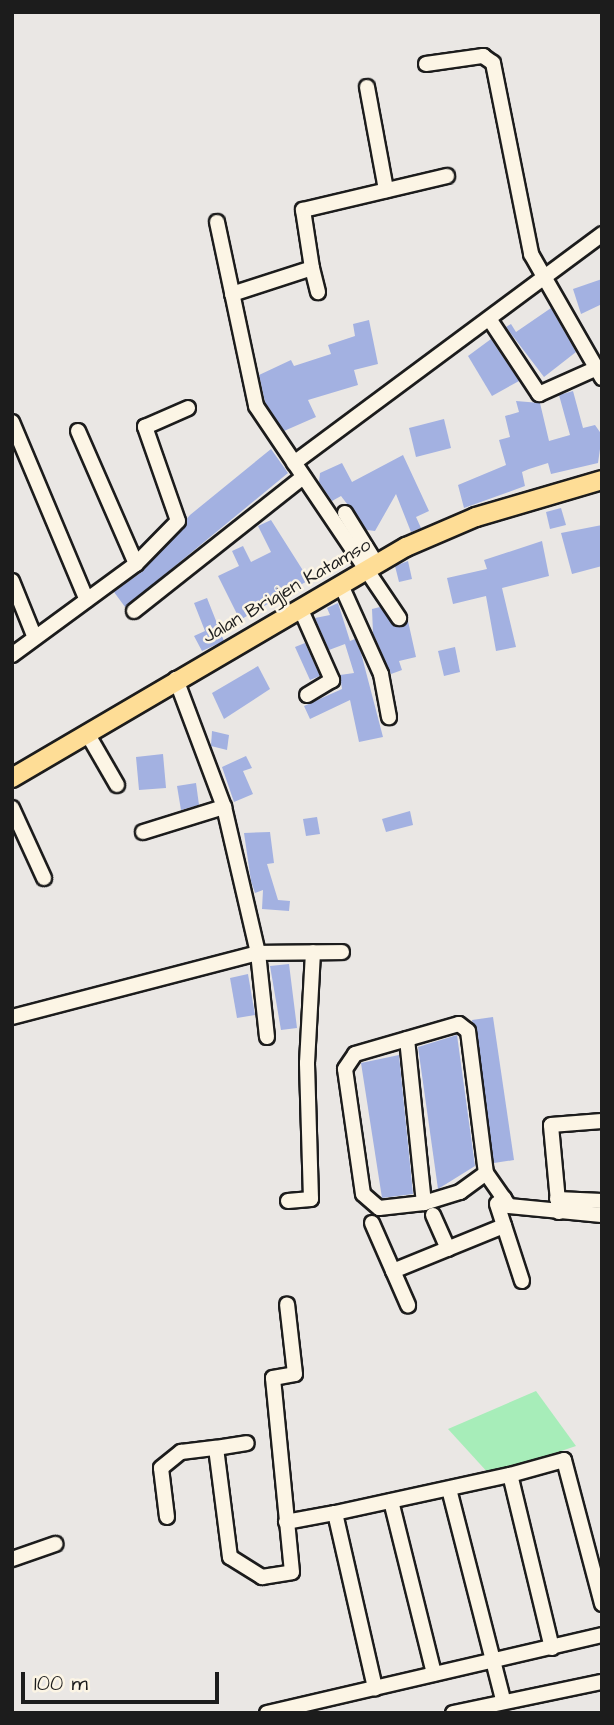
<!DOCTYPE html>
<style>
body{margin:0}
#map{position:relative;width:614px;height:1725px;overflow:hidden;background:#eae7e4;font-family:"Architects Daughter",sans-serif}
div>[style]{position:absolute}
.green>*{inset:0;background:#a7edb9}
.building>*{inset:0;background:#a3b1e1}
.roads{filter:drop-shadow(2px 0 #1c1c1c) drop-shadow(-2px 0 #1c1c1c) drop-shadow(0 2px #1c1c1c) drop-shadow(0 -2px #1c1c1c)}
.minor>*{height:14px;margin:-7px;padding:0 7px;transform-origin:7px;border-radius:7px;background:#fcf5e5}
.major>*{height:18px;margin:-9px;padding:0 9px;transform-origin:9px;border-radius:9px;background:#fedd96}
span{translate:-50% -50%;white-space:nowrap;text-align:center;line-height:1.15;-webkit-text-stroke:5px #fcf5e5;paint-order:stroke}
.street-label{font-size:19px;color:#1c1c1c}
.frame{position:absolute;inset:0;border:14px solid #1c1c1c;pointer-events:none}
.scale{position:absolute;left:21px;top:1672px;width:198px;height:32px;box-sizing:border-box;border:4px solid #1c1c1c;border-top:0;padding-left:9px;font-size:21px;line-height:24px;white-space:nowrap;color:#1c1c1c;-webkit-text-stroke:5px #fcf5e5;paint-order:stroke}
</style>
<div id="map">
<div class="green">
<div style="clip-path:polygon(536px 1391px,576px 1446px,490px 1475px,448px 1429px)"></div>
</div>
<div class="building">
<div style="clip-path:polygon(602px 279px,602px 304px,581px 314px,573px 289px)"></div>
<div style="clip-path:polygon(551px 308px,576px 352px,544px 377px,506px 327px,511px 324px,516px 332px)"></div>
<div style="clip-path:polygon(369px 320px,378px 364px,354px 370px,358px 385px,308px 400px,316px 417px,284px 431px,265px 402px,259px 375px,291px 360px,294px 366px,331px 354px,328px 345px,355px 336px,353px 324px)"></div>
<div style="clip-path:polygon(491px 339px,519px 381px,492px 396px,468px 356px)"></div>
<div style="clip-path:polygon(573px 391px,583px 428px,595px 425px,602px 435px,598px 463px,551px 474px,548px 463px,529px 469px,522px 472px,525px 486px,464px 508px,458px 485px,506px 465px,499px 440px,510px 437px,505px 416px,519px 412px,516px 401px,540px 403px,549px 441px,570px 435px,559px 395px)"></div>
<div style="clip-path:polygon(444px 419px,451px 448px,416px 457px,409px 428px)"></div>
<div style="clip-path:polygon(271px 449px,288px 473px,125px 607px,114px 592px,143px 571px,190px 515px)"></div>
<div style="clip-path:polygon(403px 455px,429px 511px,416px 517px,421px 528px,411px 532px,396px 494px,375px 531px,367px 530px,341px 496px,332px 501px,319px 482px,320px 473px,342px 463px,352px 482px)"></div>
<div style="clip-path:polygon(561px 508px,566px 525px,550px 529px,546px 512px)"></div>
<div style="clip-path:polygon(271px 520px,309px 580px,240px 620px,218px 576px,239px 566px,232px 551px,243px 546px,251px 562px,271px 552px,258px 526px)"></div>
<div style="clip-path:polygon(602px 525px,602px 566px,572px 574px,561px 533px)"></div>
<div style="clip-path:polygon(542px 541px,549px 576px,502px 588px,516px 647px,496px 651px,486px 596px,453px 604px,447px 578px,487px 569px,484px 560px)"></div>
<div style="clip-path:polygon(408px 561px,412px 579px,399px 582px,395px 566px)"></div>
<div style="clip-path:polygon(207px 598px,224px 641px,202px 651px,194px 636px,205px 631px,194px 603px)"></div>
<div style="clip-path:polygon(338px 603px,350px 641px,355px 639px,361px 653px,383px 737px,359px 742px,350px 700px,310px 719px,304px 706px,342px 689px,340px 675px,354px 673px,345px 644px,329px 650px,315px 618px,330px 615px,327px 608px)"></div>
<div style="clip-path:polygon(380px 607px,394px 626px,408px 621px,416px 657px,399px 661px,402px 670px,391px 674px,373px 633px,372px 609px)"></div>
<div style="clip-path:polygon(305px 643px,320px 676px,310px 680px,295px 647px)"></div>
<div style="clip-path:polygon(455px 647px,460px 672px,444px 676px,438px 651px)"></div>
<div style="clip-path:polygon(258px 666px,270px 689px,224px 719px,212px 693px)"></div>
<div style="clip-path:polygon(212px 731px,229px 735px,227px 750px,211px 746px)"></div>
<div style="clip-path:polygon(163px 754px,166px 788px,139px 790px,136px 757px)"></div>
<div style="clip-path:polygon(246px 756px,252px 768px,243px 771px,253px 794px,234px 802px,222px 767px)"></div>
<div style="clip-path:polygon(196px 783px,199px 805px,181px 810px,177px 786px)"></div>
<div style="clip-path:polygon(410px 811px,413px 825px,386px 832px,382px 819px)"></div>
<div style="clip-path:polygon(317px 817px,320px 834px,306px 836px,303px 819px)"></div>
<div style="clip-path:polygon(270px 832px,274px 863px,267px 864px,278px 900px,290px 901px,289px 911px,262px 909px,263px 890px,255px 893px,251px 881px,244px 833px)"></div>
<div style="clip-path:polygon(289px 964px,297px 1028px,281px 1030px,270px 966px)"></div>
<div style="clip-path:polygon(248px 974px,255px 1015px,237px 1018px,230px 978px)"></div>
<div style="clip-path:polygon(493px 1017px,514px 1160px,494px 1163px,472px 1020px)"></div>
<div style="clip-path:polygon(457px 1035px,475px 1166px,438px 1189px,418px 1047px)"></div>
<div style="clip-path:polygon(399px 1055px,413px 1194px,382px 1198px,361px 1063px)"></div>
</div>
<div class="roads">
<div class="minor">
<div style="left:426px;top:64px;width:58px;rotate:-8deg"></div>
<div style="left:483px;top:56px;width:12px;rotate:35deg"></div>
<div style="left:493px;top:63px;width:195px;rotate:78.7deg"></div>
<div style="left:531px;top:254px;width:143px;rotate:60.2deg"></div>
<div style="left:367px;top:87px;width:105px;rotate:79.5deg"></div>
<div style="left:217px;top:222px;width:188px;rotate:78deg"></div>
<div style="left:256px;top:406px;width:256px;rotate:56deg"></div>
<div style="left:312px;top:268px;width:25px;rotate:76deg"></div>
<div style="left:232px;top:294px;width:84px;rotate:-18deg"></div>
<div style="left:312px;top:268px;width:59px;rotate:-98.8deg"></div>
<div style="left:303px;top:210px;width:148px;rotate:-13.3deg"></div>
<div style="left:490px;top:320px;width:89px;rotate:56.5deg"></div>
<div style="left:539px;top:394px;width:64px;rotate:-24.1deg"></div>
<div style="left:12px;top:422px;width:193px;rotate:67.2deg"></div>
<div style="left:78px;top:431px;width:145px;rotate:66.4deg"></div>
<div style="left:294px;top:463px;width:384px;rotate:-36.6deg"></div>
<div style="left:345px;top:513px;width:59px;rotate:58.2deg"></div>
<div style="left:12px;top:581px;width:61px;rotate:68deg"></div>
<div style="left:341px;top:585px;width:98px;rotate:65.8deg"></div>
<div style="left:381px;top:674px;width:44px;rotate:79.5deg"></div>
<div style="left:301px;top:610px;width:77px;rotate:66.1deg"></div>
<div style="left:332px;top:680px;width:29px;rotate:149deg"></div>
<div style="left:134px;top:611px;width:216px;rotate:-38.4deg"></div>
<div style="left:12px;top:655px;width:154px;rotate:-36.3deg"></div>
<div style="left:136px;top:564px;width:60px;rotate:-45.7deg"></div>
<div style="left:178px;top:521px;width:100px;rotate:-109.3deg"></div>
<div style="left:145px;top:427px;width:47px;rotate:-23.8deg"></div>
<div style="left:87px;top:733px;width:60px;rotate:60deg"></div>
<div style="left:12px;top:808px;width:77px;rotate:65.4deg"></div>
<div style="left:143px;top:832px;width:85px;rotate:-17.2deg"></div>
<div style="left:12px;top:1017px;width:254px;rotate:-14.6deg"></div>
<div style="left:258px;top:953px;width:150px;rotate:-103.1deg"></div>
<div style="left:224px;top:807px;width:137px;rotate:-110.6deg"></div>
<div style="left:267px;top:1037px;width:84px;rotate:-96.1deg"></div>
<div style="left:258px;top:953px;width:84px;rotate:-0.7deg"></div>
<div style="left:407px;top:1039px;width:165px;rotate:84.1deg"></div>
<div style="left:424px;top:1203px;width:38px;rotate:-17deg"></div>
<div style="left:460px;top:1192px;width:32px;rotate:-36deg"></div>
<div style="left:504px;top:1198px;width:9px;rotate:139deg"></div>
<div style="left:497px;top:1204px;width:81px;rotate:72deg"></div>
<div style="left:557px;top:1199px;width:45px;rotate:2.5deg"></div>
<div style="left:288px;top:1201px;width:23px;rotate:-5deg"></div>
<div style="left:311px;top:1199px;width:136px;rotate:-91.7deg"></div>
<div style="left:307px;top:1063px;width:111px;rotate:-86.9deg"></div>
<div style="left:424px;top:1203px;width:45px;rotate:173.7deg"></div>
<div style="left:379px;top:1208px;width:21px;rotate:-139deg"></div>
<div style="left:363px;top:1194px;width:126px;rotate:-98.2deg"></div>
<div style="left:345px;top:1069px;width:18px;rotate:-56deg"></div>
<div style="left:355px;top:1054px;width:108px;rotate:-16.1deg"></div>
<div style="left:459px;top:1024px;width:11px;rotate:38deg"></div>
<div style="left:468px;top:1031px;width:143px;rotate:82.8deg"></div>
<div style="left:486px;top:1173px;width:40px;rotate:55.1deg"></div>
<div style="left:509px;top:1206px;width:93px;rotate:5.5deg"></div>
<div style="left:559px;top:1212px;width:87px;rotate:-95.3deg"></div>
<div style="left:551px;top:1125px;width:51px;rotate:-4.5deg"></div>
<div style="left:433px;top:1215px;width:37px;rotate:66deg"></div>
<div style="left:372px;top:1223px;width:90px;rotate:66.3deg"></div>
<div style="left:393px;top:1271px;width:120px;rotate:-22.1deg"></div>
<div style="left:216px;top:1448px;width:31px;rotate:-9deg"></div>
<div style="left:449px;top:1489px;width:218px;rotate:75.6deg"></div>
<div style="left:391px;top:1501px;width:178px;rotate:76deg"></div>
<div style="left:335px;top:1513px;width:179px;rotate:-12.3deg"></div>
<div style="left:167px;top:1517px;width:49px;rotate:-97deg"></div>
<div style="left:161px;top:1468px;width:26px;rotate:-39deg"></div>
<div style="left:181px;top:1452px;width:35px;rotate:-7deg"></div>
<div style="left:216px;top:1448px;width:110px;rotate:82.7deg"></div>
<div style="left:230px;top:1557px;width:38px;rotate:32deg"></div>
<div style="left:262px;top:1577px;width:30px;rotate:-9deg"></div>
<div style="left:292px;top:1572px;width:195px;rotate:-95.6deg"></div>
<div style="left:273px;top:1378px;width:22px;rotate:-10deg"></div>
<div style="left:295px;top:1374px;width:70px;rotate:-96.5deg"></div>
<div style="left:286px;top:1522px;width:50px;rotate:-10.4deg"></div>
<div style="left:335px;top:1513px;width:180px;rotate:77.1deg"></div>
<div style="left:12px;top:1559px;width:46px;rotate:-19.2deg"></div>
<div style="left:552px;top:1648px;width:178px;rotate:-103.6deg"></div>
<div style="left:510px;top:1475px;width:56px;rotate:-15.5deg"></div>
<div style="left:564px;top:1460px;width:149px;rotate:75.2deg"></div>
<div style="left:267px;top:1713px;width:344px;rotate:-13.1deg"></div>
<div style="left:453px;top:1713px;width:152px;rotate:-11.8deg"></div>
</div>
<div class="major">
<div style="left:12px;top:778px;width:457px;rotate:-30.4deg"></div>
<div style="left:406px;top:547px;width:76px;rotate:-23.2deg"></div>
<div style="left:476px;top:517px;width:131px;rotate:-16.4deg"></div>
</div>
</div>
<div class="street-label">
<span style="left:287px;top:591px;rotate:-30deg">Jalan Brigjen Katamso</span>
</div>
<div class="frame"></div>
<div class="scale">100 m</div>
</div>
